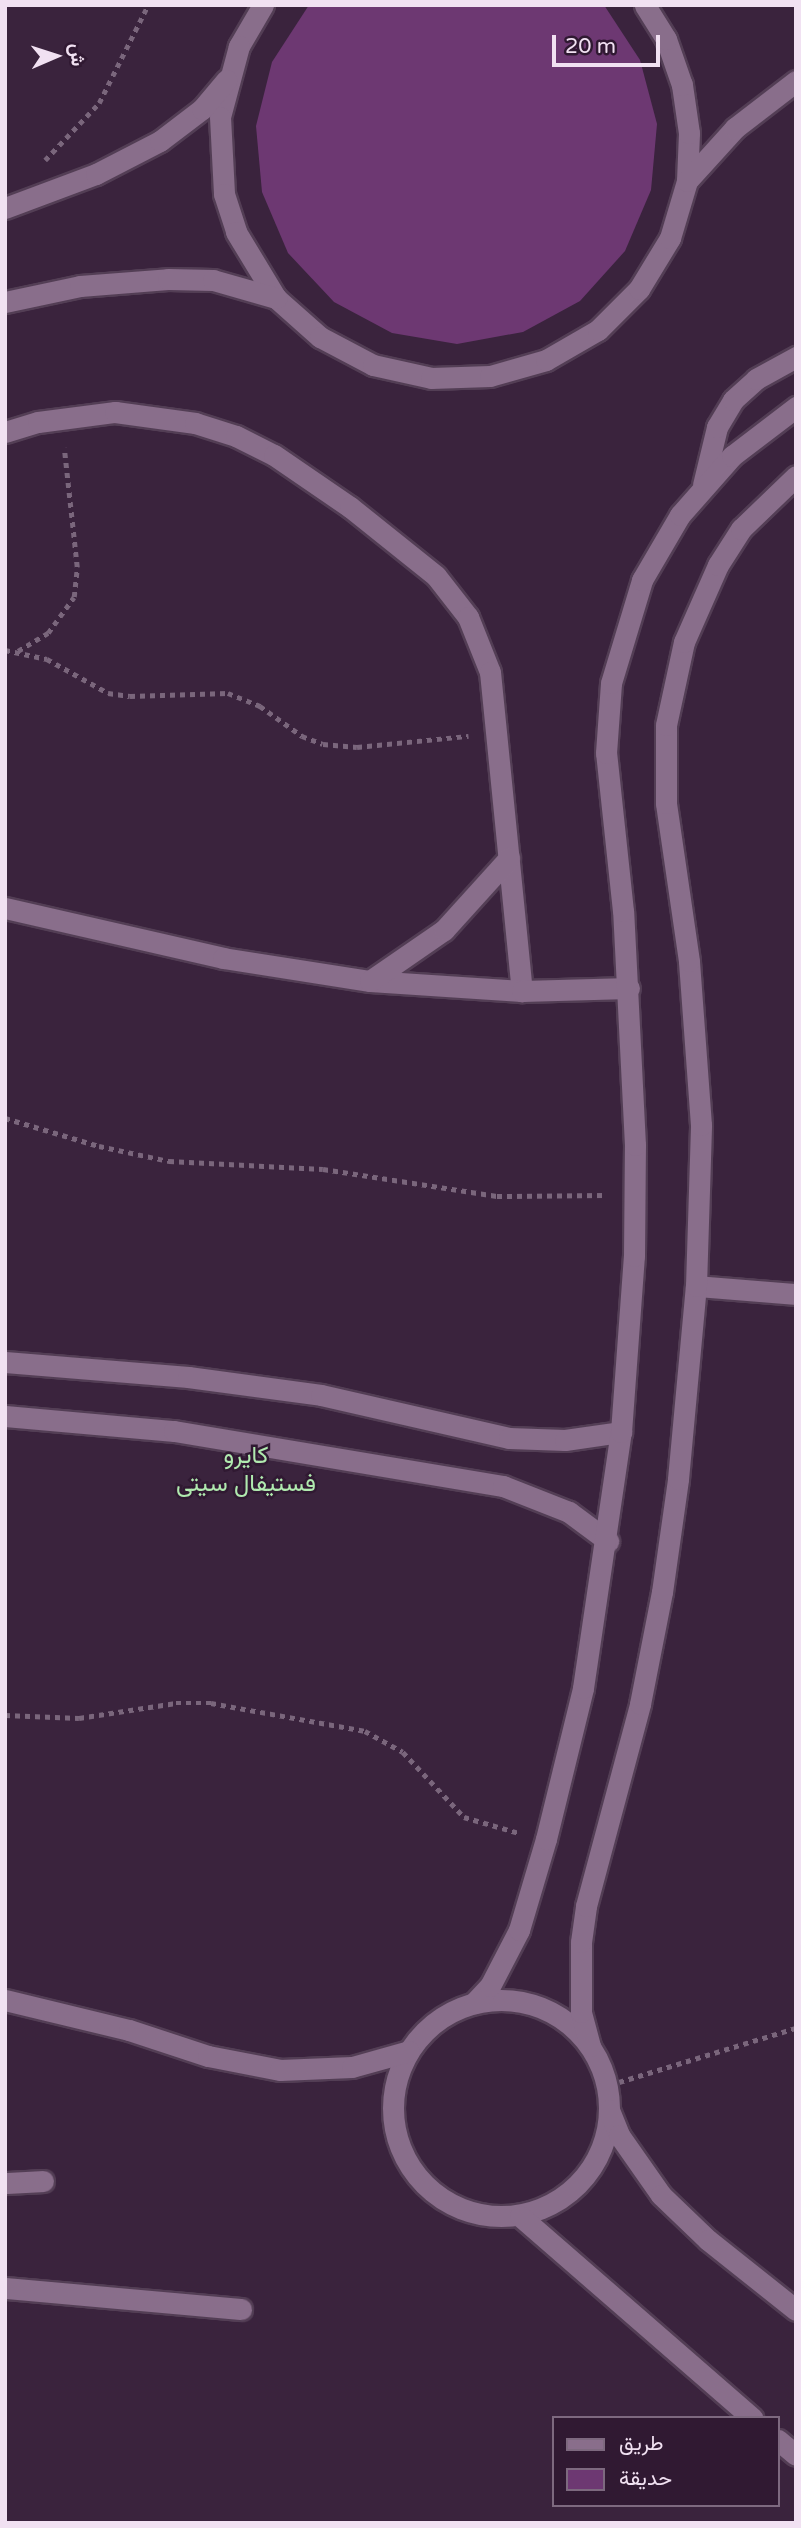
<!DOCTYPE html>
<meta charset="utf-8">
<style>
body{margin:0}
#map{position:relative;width:801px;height:2528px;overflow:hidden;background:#3a233d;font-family:"Varela Round",Vazirmatn,sans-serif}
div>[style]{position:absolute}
.green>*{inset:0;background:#6d3872}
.path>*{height:4.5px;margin-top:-2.25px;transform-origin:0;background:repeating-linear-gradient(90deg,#7a667c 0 5px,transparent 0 10px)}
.roads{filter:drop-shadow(2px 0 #533e55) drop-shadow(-2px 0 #533e55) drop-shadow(0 2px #533e55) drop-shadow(0 -2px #533e55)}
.minor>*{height:21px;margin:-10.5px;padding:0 10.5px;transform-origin:10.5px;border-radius:10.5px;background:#896e8b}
.minor>.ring{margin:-10.5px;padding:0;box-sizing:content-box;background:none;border:21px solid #896e8b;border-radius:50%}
span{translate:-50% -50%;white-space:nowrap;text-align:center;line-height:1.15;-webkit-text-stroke:5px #301932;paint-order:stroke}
.quarter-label{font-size:24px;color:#b0eaaf}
.frame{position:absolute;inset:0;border:7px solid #f1e1f2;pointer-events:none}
.legend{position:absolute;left:552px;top:2416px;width:228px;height:91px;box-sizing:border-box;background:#301932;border:2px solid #7d697f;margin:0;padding:9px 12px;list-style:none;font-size:21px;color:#f1e1f2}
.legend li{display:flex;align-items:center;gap:14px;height:35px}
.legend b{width:35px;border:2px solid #7d697f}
.north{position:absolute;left:21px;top:21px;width:70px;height:70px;-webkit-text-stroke:5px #301932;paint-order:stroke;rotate:87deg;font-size:19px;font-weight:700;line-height:28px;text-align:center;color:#f1e1f2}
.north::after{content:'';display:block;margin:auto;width:24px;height:32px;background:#f1e1f2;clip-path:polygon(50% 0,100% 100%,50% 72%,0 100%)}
.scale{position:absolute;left:552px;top:35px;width:108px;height:32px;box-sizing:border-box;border:4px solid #f1e1f2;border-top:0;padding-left:9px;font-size:21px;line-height:24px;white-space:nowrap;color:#f1e1f2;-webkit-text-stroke:5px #301932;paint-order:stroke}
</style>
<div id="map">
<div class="green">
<div style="clip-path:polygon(309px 5px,604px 5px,640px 60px,657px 124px,651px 190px,625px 251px,580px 301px,523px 332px,457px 344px,392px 333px,334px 302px,288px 253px,262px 192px,256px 126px,272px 62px)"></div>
</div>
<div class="path">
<div style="left:45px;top:160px;width:79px;rotate:-46.5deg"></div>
<div style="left:99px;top:103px;width:110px;rotate:-63.4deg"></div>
<div style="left:5px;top:650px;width:43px;rotate:12.1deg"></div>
<div style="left:47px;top:659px;width:70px;rotate:29.1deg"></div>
<div style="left:108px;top:693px;width:22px;rotate:8deg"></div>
<div style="left:130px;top:696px;width:98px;rotate:-1.8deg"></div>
<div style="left:228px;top:693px;width:35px;rotate:22deg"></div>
<div style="left:260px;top:706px;width:52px;rotate:35.5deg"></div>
<div style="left:302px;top:736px;width:22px;rotate:21deg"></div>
<div style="left:323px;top:744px;width:34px;rotate:5deg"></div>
<div style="left:357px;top:747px;width:112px;rotate:-5.7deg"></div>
<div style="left:18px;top:651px;width:35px;rotate:-31deg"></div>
<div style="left:48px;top:633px;width:44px;rotate:-54.2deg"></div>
<div style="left:74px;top:597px;width:30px;rotate:-84deg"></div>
<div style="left:77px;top:567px;width:120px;rotate:-96.2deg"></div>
<div style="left:5px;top:1118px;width:98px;rotate:16.6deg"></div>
<div style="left:99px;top:1146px;width:72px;rotate:12.1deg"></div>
<div style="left:169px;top:1161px;width:154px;rotate:3deg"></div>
<div style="left:323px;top:1169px;width:176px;rotate:8.8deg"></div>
<div style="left:497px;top:1196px;width:109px;rotate:-0.5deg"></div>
<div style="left:5px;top:1715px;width:74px;rotate:2.3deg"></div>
<div style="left:79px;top:1718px;width:98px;rotate:-8.8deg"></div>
<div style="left:176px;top:1703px;width:35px"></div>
<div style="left:211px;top:1703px;width:157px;rotate:10.3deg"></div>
<div style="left:365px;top:1731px;width:43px;rotate:28.9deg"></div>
<div style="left:403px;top:1752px;width:89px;rotate:46.8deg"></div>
<div style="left:464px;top:1817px;width:57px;rotate:16.2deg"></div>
<div style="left:619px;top:2082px;width:185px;rotate:-17deg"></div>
</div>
<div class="roads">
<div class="minor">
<div style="left:263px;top:5px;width:48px;rotate:120.3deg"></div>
<div style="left:239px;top:46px;width:73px;rotate:105deg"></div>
<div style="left:220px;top:117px;width:77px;rotate:87deg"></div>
<div style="left:224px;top:194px;width:40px;rotate:72deg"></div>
<div style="left:236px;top:232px;width:77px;rotate:58.8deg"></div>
<div style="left:276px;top:298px;width:59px;rotate:41.6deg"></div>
<div style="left:320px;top:337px;width:60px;rotate:27.8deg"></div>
<div style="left:373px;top:365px;width:59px;rotate:12.6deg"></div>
<div style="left:431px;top:378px;width:59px;rotate:-1.9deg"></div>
<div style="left:490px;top:376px;width:58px;rotate:-15.9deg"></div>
<div style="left:546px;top:360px;width:60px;rotate:-30deg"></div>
<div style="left:598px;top:330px;width:58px;rotate:-45deg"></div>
<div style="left:639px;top:289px;width:60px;rotate:-58.7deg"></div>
<div style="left:670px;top:238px;width:59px;rotate:-73.4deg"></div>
<div style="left:687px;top:181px;width:48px;rotate:-87.6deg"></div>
<div style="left:689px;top:133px;width:49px;rotate:-98.3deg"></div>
<div style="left:682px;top:85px;width:49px;rotate:-109.2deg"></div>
<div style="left:666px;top:39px;width:40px;rotate:-122deg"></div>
<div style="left:687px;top:181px;width:72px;rotate:-47.8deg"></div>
<div style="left:735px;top:128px;width:77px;rotate:-37.6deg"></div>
<div style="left:5px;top:208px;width:97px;rotate:-20.5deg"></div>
<div style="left:96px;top:174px;width:72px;rotate:-27.3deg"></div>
<div style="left:160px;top:141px;width:53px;rotate:-37.3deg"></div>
<div style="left:202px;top:109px;width:38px;rotate:-50deg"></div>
<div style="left:5px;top:302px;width:77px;rotate:-12deg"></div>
<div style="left:80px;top:286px;width:88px;rotate:-4.5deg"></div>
<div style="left:168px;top:279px;width:45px;rotate:1.3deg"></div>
<div style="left:213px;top:280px;width:66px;rotate:15.9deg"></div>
<div style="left:5px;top:432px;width:34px;rotate:-17deg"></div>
<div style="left:38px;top:422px;width:78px;rotate:-7.4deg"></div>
<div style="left:115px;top:412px;width:81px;rotate:7.8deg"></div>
<div style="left:195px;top:423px;width:43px;rotate:17.6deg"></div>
<div style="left:236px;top:436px;width:42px;rotate:26.6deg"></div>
<div style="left:274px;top:455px;width:92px;rotate:34.4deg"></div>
<div style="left:350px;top:507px;width:110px;rotate:38.7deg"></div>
<div style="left:436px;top:576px;width:52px;rotate:52deg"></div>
<div style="left:468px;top:617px;width:59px;rotate:68.2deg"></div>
<div style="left:490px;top:672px;width:321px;rotate:84.3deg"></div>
<div style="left:703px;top:485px;width:60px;rotate:-76.4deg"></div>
<div style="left:717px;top:427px;width:31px;rotate:-59deg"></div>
<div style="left:733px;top:400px;width:31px;rotate:-42deg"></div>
<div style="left:756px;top:379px;width:46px;rotate:-28.8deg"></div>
<div style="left:5px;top:908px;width:224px;rotate:12.9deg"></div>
<div style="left:223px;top:958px;width:149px;rotate:8.9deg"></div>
<div style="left:370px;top:981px;width:152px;rotate:3.8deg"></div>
<div style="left:522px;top:991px;width:107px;rotate:-1.6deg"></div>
<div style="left:370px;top:981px;width:90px;rotate:-34.6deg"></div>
<div style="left:444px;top:930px;width:97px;rotate:-47.9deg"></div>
<div style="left:696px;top:1286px;width:100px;rotate:4.6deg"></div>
<div style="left:5px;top:1362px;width:184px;rotate:4.7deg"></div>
<div style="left:188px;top:1377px;width:134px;rotate:7.7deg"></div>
<div style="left:321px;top:1395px;width:193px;rotate:12.9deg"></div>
<div style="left:509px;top:1438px;width:56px;rotate:2deg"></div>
<div style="left:565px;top:1440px;width:57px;rotate:-8.1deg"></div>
<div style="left:5px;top:1416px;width:170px;rotate:5.1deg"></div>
<div style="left:174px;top:1431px;width:334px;rotate:9.5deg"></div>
<div style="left:503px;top:1486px;width:71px;rotate:21.5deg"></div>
<div style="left:569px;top:1512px;width:49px;rotate:36.6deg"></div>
<div class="ring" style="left:393px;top:2000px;width:195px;height:195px"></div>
<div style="left:5px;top:2000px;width:128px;rotate:13.6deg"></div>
<div style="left:129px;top:2030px;width:83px;rotate:18.2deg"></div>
<div style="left:208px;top:2056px;width:73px;rotate:11deg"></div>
<div style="left:280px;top:2070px;width:72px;rotate:-2.4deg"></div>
<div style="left:352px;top:2067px;width:59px;rotate:-15.7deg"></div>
<div style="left:474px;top:2003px;width:23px;rotate:-47deg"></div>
<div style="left:490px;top:1986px;width:63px;rotate:-62.6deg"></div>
<div style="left:519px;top:1930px;width:95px;rotate:-73.5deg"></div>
<div style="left:546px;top:1839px;width:155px;rotate:-76.2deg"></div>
<div style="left:583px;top:1688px;width:259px;rotate:-81.6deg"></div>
<div style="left:621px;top:1432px;width:176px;rotate:-85.8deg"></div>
<div style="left:634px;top:1256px;width:111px;rotate:-89.5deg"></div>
<div style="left:635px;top:1145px;width:234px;rotate:-92.9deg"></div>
<div style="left:623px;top:911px;width:159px;rotate:-96.1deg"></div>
<div style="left:606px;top:753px;width:70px;rotate:-85.9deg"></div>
<div style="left:611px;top:683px;width:108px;rotate:-73.2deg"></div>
<div style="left:642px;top:580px;width:75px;rotate:-59.7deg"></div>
<div style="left:680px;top:515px;width:79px;rotate:-48.6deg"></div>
<div style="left:732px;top:456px;width:81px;rotate:-37.4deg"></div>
<div style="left:590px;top:2046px;width:35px;rotate:-105deg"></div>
<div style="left:581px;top:2012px;width:70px;rotate:-90deg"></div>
<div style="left:581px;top:1942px;width:36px;rotate:-82deg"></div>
<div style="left:586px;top:1906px;width:209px;rotate:-75deg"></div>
<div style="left:640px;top:1704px;width:114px;rotate:-78.9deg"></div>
<div style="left:662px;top:1592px;width:114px;rotate:-81.9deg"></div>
<div style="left:678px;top:1479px;width:194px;rotate:-84.7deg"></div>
<div style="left:696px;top:1286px;width:161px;rotate:-88.2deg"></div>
<div style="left:701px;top:1125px;width:164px;rotate:-94.2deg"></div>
<div style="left:689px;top:961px;width:160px;rotate:-98.3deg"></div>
<div style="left:666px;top:803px;width:78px;rotate:-90deg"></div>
<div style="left:666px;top:725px;width:85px;rotate:-77.8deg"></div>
<div style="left:684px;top:642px;width:84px;rotate:-66.2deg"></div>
<div style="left:718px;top:565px;width:43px;rotate:-57.4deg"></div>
<div style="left:741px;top:529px;width:76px;rotate:-43.9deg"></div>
<div style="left:609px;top:2110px;width:27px;rotate:68deg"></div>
<div style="left:619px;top:2135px;width:73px;rotate:55deg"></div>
<div style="left:661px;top:2195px;width:65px;rotate:43.8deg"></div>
<div style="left:708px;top:2240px;width:112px;rotate:38.5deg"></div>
<div style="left:5px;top:2183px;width:38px;rotate:-3deg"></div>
<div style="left:520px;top:2216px;width:308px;rotate:41deg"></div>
<div style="left:5px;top:2288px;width:237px;rotate:5.1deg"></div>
<div style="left:778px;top:2440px;width:23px;rotate:40deg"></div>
</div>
</div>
<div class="quarter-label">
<span style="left:246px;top:1470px">كايرو<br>فستيفال سيتى</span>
</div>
<div class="frame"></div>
<ul class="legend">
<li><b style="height:9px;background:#896e8b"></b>طريق</li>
<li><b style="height:19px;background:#6d3872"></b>حديقة</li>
</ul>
<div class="north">ش</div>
<div class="scale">20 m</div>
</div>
